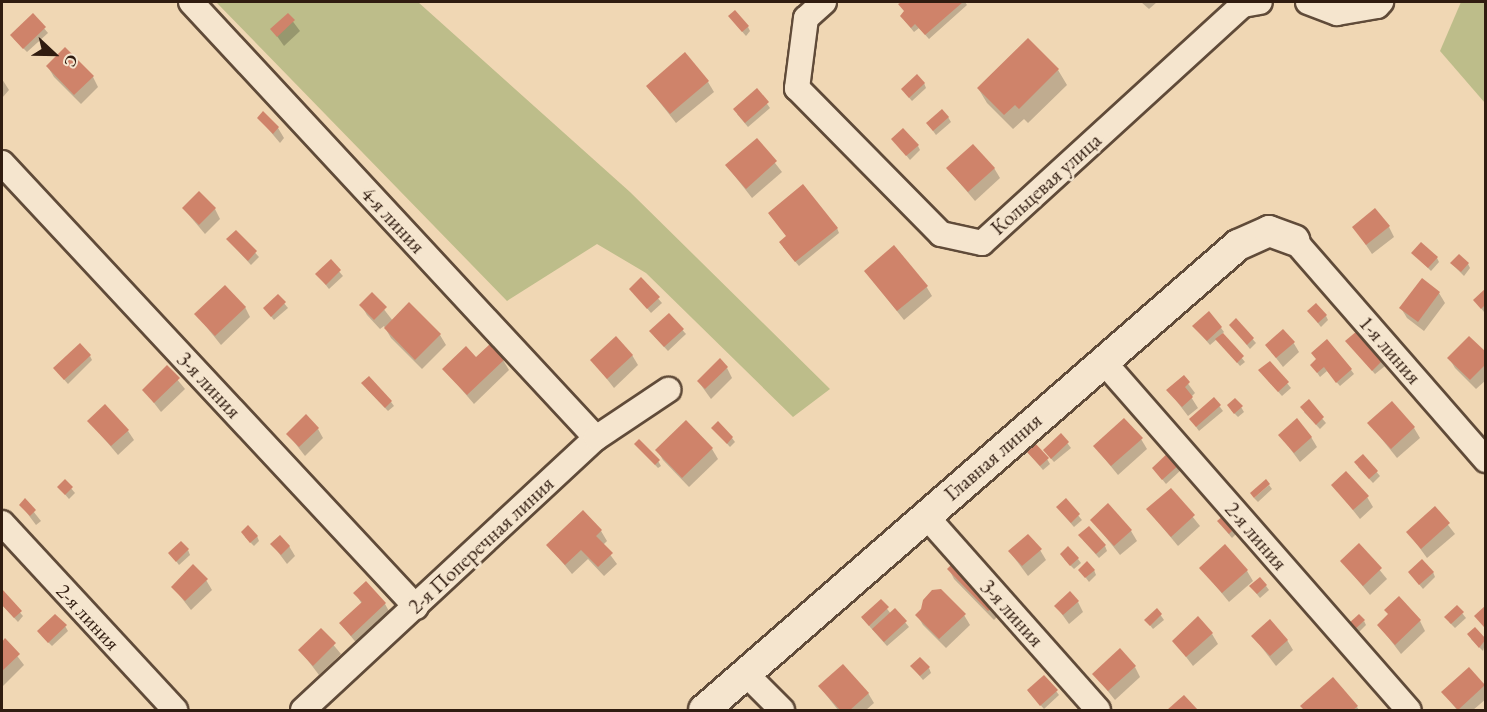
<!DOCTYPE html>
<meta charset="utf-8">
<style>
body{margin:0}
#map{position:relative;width:1487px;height:712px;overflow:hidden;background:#f0d7b4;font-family:"EB Garamond",serif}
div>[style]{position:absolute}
.green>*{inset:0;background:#bdbd8a}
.shadow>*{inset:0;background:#0003}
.building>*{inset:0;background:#cf836a}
.roads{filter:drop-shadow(2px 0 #604b39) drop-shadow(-2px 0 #604b39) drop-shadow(0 2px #604b39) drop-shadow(0 -2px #604b39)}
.minor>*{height:24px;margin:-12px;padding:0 12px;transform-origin:12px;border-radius:12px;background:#f5e5ce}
.tertiary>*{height:30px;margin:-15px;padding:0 15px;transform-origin:15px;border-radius:15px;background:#f5e5ce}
span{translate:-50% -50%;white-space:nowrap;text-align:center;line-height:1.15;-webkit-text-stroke:5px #f5e5ce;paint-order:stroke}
.street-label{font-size:21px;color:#301c10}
.frame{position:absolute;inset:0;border:3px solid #301c10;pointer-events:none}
.north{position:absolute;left:24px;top:24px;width:60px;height:60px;-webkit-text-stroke:4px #f5e5ce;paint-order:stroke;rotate:112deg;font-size:16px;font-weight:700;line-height:24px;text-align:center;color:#301c10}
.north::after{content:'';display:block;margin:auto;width:21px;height:27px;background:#301c10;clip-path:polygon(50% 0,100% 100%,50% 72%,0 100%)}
</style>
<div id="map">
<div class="green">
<div style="clip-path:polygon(216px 2px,418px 2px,630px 192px,830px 389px,793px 417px,646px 273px,597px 244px,507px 301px)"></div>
<div style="clip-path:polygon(1461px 2px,1485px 2px,1485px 103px,1440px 51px)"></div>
</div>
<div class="shadow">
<div style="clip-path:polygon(904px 2px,965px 2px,967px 5px,929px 39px,919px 28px,914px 32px,904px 20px,906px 12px,900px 5px)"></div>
<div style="clip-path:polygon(1141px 2px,1157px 2px,1149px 9px)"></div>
<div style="clip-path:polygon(33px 15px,48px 33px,27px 52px,14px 39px)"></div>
<div style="clip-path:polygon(288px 15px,300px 31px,284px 46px,272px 29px)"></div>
<div style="clip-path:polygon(733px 21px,748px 27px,750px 31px,746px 36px)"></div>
<div style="clip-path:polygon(1028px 40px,1058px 70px,1067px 85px,1028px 123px,1024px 119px,1013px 129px,987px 103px,978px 88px)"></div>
<div style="clip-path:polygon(48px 67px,93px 77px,98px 87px,81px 104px,54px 77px)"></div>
<div style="clip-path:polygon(2px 79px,9px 90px,2px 98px)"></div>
<div style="clip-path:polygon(708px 82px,714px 92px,676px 123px,647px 86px)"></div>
<div style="clip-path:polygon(924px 83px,926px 88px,912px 101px,905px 93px)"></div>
<div style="clip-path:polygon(757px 90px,770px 108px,748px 127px,737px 114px)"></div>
<div style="clip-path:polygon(948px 117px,951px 122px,936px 135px,928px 124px)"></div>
<div style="clip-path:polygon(259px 118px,278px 128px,284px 138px,280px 143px)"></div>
<div style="clip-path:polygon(893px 139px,918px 146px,920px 150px,910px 160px)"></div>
<div style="clip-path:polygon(757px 140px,782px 172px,752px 198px,727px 166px)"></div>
<div style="clip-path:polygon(994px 168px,1000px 178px,975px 201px,948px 169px)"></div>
<div style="clip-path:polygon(183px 208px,215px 209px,220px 219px,205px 234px)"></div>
<div style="clip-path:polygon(1354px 227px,1389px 227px,1394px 237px,1372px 254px)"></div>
<div style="clip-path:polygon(837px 228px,839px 233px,799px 266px,783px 247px,787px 237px)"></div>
<div style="clip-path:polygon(236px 232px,259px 257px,251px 265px,228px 240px)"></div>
<div style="clip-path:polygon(1413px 253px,1437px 258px,1439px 262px,1431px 271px)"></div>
<div style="clip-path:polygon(330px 261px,343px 276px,329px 289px,317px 274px)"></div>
<div style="clip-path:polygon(1452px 264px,1468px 264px,1470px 268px,1464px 276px)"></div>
<div style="clip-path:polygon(865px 271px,926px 286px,932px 296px,904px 320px)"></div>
<div style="clip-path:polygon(641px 279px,662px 303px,651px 313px,631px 289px)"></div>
<div style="clip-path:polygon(1422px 280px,1439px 293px,1445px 303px,1424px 331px,1407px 318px,1401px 308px)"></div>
<div style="clip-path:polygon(1486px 290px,1486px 311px,1484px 312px,1475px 300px)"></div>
<div style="clip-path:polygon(372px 294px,393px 321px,440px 335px,446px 345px,422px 369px,391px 338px,384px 326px,380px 329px,367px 315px,361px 305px)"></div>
<div style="clip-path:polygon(278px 296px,288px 308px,274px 320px,265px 309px)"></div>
<div style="clip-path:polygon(245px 307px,250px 317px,221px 345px,196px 314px)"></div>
<div style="clip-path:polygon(1309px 312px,1326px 316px,1328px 320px,1321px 327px)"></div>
<div style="clip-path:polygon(669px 315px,686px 334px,668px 351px,654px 336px)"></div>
<div style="clip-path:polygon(1236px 320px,1256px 343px,1250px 349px,1231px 325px)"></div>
<div style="clip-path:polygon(1221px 328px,1224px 332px,1222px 334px,1245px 362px,1240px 366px,1217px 339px,1210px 345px,1197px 330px)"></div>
<div style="clip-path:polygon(1356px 333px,1385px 366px,1375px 374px,1347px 342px)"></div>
<div style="clip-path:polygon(1293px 342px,1299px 352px,1283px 367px,1267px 346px)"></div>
<div style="clip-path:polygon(1486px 354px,1486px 380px,1476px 389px,1455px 368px,1449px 358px)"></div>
<div style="clip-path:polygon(632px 355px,638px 365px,614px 388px,592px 360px)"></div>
<div style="clip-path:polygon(90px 356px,92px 360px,68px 384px,55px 369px)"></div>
<div style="clip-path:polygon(476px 359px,503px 360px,509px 370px,474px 404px,444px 369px)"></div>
<div style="clip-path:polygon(1270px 363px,1291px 388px,1282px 396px,1263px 375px)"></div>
<div style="clip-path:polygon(1312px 365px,1351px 370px,1354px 374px,1340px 386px,1327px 371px,1320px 377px)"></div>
<div style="clip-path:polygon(167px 367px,185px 389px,161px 412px,144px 390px)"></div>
<div style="clip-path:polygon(727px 368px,732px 378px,711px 399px,698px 381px)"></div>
<div style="clip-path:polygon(1183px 377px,1195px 393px,1191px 397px,1198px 408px,1188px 416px,1168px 390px)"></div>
<div style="clip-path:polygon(366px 388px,391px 402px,394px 406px,388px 411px)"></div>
<div style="clip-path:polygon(1214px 399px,1223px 411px,1199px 431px,1194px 424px)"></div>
<div style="clip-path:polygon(1308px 402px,1326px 423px,1320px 429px,1304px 412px)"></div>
<div style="clip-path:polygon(1241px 407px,1244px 412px,1238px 417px,1231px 410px)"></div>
<div style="clip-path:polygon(89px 421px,128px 431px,134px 440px,118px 455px)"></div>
<div style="clip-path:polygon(1369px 423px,1414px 428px,1420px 438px,1397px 458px)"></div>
<div style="clip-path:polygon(713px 428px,732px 438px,735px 442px,730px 447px)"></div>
<div style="clip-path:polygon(318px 429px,323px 438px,305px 456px,288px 434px)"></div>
<div style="clip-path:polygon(1061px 435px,1071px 448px,1054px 462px,1047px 454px)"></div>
<div style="clip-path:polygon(1280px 435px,1311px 437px,1317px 447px,1300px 462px)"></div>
<div style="clip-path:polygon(1141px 439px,1147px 449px,1118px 475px,1095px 447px)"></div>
<div style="clip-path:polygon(639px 448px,658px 461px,661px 466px,658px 468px)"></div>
<div style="clip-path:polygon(712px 449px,718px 459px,689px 487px,663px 460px,657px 450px)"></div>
<div style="clip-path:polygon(1026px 450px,1047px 459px,1050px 464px,1043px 470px)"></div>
<div style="clip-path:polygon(1170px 454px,1182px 469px,1166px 484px,1153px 468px)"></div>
<div style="clip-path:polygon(1363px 456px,1380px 476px,1373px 483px,1358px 467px)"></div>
<div style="clip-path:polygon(65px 481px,75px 493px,69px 499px,62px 491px)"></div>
<div style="clip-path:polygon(1269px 485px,1272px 489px,1258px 502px,1254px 498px)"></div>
<div style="clip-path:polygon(1333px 485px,1367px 497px,1373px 507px,1360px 519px)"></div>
<div style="clip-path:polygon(1171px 490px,1200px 526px,1178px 546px,1148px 510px)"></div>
<div style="clip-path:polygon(1065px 500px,1082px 520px,1074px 527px,1061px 512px)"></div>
<div style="clip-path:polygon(25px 501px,41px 521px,36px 525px,21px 505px)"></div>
<div style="clip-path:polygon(1435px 508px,1455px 534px,1427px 558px,1408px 532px)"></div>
<div style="clip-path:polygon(1092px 520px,1131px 531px,1137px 541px,1120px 555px)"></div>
<div style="clip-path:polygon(1222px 526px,1235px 528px,1237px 533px,1232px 538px)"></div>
<div style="clip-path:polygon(601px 531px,607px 541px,603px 545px,617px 564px,604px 576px,588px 559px,572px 574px,548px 545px)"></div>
<div style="clip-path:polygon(257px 536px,259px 541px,254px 546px,245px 537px)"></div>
<div style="clip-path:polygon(1083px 540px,1105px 546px,1107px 551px,1099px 558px)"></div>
<div style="clip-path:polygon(272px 544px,289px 546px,295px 556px,287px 564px)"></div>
<div style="clip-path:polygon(1359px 545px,1387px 579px,1370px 595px,1342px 561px)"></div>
<div style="clip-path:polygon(188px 550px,190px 555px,179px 565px,170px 553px)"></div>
<div style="clip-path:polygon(1040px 550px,1046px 560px,1028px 576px,1010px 552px)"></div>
<div style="clip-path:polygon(1064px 559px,1078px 559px,1081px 563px,1074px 569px)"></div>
<div style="clip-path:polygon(1201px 568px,1247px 571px,1253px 581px,1229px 602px)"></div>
<div style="clip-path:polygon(949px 569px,1000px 614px,994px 620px,954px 579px)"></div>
<div style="clip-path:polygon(1080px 570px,1094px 570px,1096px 575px,1089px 582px)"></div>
<div style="clip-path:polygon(1409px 572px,1433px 572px,1435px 577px,1423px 589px)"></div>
<div style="clip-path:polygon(206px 580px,212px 590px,191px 610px,173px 587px)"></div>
<div style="clip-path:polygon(1266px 586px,1269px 590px,1260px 598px,1251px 587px)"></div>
<div style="clip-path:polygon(2px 592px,23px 616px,18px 622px,2px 605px)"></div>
<div style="clip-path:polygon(355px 593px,385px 604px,390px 613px,358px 645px,341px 624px,362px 604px)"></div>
<div style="clip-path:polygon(881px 601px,891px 614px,895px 610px,909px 627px,887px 646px,862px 618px)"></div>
<div style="clip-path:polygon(1078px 602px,1083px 612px,1069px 624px,1056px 606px)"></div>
<div style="clip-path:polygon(1457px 607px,1466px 618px,1455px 628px,1449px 622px)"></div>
<div style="clip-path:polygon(1157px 610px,1164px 620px,1153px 629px,1149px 624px)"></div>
<div style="clip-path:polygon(917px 615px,964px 615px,970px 625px,946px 648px,923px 625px)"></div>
<div style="clip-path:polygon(1364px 621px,1366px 625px,1357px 634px,1352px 629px)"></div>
<div style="clip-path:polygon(1420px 621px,1425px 631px,1401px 654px,1379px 625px)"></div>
<div style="clip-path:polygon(65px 626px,68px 631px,52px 646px,42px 636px)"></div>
<div style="clip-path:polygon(1475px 629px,1486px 641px,1483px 651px,1471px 639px)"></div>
<div style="clip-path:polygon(321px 630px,341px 654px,319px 675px,300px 650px)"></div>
<div style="clip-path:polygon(1212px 634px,1218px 644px,1193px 666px,1174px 641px)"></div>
<div style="clip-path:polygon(1253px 636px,1287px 640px,1293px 650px,1276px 666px)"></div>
<div style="clip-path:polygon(5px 640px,24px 665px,2px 687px,2px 644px)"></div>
<div style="clip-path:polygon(912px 667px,929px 668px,931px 673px,923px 680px)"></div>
<div style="clip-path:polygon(1135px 667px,1140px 677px,1115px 700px,1094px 674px)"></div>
<div style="clip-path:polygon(1484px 686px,1486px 699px,1473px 710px,1457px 710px,1443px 692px)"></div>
<div style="clip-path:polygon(820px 687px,868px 693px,874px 703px,866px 710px,838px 710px)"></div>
<div style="clip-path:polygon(1028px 691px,1056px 691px,1059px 695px,1044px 709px)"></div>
<div style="clip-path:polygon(1302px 706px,1357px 707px,1359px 710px,1305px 710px)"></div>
</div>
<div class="building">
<div style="clip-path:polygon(902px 2px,963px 2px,925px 35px,915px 24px,911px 28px,900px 16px,904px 11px,898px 4px)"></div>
<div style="clip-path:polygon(735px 10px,749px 26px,742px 32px,728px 16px)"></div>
<div style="clip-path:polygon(33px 13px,46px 27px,23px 49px,10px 35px)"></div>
<div style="clip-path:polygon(288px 13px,295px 20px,277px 37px,270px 29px)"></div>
<div style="clip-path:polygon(1028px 38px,1059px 69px,1019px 109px,1015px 105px,1004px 115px,977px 88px)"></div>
<div style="clip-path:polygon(65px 47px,94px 76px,74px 95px,46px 66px)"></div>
<div style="clip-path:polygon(685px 52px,709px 81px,670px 114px,646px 86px)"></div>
<div style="clip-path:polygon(917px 74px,925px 83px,909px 98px,901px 89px)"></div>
<div style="clip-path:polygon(757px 88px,769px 102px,745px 123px,733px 109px)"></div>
<div style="clip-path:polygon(942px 109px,949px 117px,933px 131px,926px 123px)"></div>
<div style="clip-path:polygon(263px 111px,279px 127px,273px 134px,257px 118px)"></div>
<div style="clip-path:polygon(903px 128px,919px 145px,906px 156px,891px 139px)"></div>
<div style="clip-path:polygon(757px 138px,777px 161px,746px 189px,725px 165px)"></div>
<div style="clip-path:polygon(973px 144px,995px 168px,968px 192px,946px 168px)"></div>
<div style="clip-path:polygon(803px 184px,838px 228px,795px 262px,779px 242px,786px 236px,768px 213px)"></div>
<div style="clip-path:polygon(199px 191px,216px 208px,199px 225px,182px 208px)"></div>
<div style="clip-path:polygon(1375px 208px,1390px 226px,1366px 245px,1352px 227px)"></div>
<div style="clip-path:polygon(236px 230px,257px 251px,248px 261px,226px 239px)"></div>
<div style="clip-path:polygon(1421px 242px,1438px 257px,1428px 268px,1411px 253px)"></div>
<div style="clip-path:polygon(894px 245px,928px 286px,897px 311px,864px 271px)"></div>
<div style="clip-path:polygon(1459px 254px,1469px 263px,1461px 272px,1450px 263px)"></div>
<div style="clip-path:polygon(331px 259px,341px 270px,326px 285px,315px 274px)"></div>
<div style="clip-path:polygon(641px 277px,660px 297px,647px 309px,629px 289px)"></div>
<div style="clip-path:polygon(1422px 278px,1440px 292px,1418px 322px,1399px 308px)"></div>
<div style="clip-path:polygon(225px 285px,246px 307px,215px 336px,194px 314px)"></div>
<div style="clip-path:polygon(1486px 288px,1486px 304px,1481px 309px,1473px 300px)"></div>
<div style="clip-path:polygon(372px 292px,387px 307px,374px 320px,359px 305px)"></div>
<div style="clip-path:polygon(278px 294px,286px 302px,271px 317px,263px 308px)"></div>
<div style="clip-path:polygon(409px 302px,441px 334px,415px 360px,384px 328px)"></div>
<div style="clip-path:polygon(1316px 303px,1327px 315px,1318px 323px,1307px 311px)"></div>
<div style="clip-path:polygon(1209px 311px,1222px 327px,1207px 341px,1192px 326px)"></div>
<div style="clip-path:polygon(669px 313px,684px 329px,664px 347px,649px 331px)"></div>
<div style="clip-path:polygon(1236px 318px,1254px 338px,1247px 345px,1229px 325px)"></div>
<div style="clip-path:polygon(1283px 329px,1295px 342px,1276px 358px,1265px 345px)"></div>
<div style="clip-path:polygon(1357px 331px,1383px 360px,1372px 371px,1345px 341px)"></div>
<div style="clip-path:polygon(1223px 333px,1244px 356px,1237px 363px,1215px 339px)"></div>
<div style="clip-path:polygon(616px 336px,633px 355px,607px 379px,590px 360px)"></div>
<div style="clip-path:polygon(1469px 336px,1486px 352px,1486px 364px,1470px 380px,1447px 358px)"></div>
<div style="clip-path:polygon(1327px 339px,1352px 369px,1336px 383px,1324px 367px,1317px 373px,1310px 365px,1316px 359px,1311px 353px)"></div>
<div style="clip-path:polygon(80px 343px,91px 355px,64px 380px,53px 368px)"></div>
<div style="clip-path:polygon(490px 344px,505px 359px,467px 395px,442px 369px,466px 346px,476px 357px)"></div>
<div style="clip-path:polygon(720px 358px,728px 367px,705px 389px,697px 381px)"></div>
<div style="clip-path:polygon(1270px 361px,1289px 382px,1278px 392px,1258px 370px)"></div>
<div style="clip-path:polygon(167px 365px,180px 378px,154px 403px,142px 390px)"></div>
<div style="clip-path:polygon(1184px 375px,1190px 382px,1185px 387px,1193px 397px,1182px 407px,1166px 390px)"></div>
<div style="clip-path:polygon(369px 376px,392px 401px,385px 408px,361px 383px)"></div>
<div style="clip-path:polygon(1214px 397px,1221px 405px,1196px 427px,1189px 419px)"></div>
<div style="clip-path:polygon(1235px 398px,1243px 406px,1234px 414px,1227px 405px)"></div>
<div style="clip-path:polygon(1309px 399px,1324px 417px,1316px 425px,1300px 407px)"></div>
<div style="clip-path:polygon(1392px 401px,1415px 427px,1391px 449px,1367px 423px)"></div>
<div style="clip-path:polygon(105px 404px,129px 430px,111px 446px,87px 421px)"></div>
<div style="clip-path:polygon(306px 414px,319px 428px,299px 447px,286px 434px)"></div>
<div style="clip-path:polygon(1124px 418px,1143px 438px,1111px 466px,1093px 446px)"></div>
<div style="clip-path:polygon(1297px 418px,1312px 437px,1294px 453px,1278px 435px)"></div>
<div style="clip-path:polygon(686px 420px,713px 448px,682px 478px,655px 450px)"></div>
<div style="clip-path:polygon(718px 421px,733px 437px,727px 444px,711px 428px)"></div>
<div style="clip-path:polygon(1061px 433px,1069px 442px,1051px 459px,1043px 450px)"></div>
<div style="clip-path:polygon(639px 439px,660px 460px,655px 465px,634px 444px)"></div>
<div style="clip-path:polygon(1034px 442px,1049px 458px,1040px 466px,1025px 450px)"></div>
<div style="clip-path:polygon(1170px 451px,1181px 463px,1162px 480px,1152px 468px)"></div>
<div style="clip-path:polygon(1363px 454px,1378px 471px,1369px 479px,1354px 462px)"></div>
<div style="clip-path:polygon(1346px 471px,1369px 496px,1353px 510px,1331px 485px)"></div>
<div style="clip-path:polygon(65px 479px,73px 487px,65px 495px,57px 487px)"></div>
<div style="clip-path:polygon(1266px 479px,1270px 484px,1254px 498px,1250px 493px)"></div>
<div style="clip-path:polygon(1171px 488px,1195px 515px,1171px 537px,1146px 509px)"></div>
<div style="clip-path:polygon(25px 498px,36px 510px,30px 516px,19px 505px)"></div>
<div style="clip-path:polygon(1066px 498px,1080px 514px,1071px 523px,1056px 507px)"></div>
<div style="clip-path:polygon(1108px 503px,1132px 530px,1114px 546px,1090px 520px)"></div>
<div style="clip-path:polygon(1435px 506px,1450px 523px,1421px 549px,1406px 532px)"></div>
<div style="clip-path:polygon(583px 510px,602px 530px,596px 536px,613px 553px,598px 567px,581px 550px,565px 565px,546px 545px)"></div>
<div style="clip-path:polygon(1224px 515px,1236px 527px,1229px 534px,1217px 521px)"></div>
<div style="clip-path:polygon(248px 525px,258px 536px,250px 543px,241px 532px)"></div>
<div style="clip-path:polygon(1089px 526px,1106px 545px,1096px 554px,1078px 535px)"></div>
<div style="clip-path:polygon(1028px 534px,1042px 549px,1022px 566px,1008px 551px)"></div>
<div style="clip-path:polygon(280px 535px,290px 546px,281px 555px,270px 544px)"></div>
<div style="clip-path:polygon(181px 541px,189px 549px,176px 562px,168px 553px)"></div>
<div style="clip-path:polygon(1359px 543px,1382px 568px,1363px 586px,1340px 561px)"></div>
<div style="clip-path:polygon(1225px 544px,1248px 570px,1222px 593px,1199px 568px)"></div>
<div style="clip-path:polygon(1068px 546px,1079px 558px,1070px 566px,1060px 554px)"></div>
<div style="clip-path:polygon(1422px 559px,1434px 572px,1419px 585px,1408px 572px)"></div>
<div style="clip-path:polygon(955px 561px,996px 604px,988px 611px,947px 569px)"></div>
<div style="clip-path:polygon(1087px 561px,1095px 570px,1085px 578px,1078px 570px)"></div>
<div style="clip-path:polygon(193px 564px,208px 579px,185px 601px,171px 587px)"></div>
<div style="clip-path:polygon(1260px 577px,1267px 585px,1257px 594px,1249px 586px)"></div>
<div style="clip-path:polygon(366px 581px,386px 603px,351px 636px,339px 623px,362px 602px,353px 593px)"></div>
<div style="clip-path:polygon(2px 589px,22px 611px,14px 618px,2px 605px)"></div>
<div style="clip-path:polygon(941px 589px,966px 614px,939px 639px,915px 615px,921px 609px,923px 600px,932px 590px)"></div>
<div style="clip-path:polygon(1070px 591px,1079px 601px,1063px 615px,1054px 606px)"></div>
<div style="clip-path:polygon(1399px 596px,1421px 620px,1395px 645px,1377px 625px,1388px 614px,1384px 610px)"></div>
<div style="clip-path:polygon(881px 599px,889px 607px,869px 626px,861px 617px)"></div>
<div style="clip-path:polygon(1457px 605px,1464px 612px,1451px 624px,1444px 617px)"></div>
<div style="clip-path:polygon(1486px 605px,1486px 626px,1484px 627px,1474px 616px)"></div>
<div style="clip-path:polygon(895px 608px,907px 621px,884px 642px,872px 629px)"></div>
<div style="clip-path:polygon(1157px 608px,1162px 614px,1150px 626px,1144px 620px)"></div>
<div style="clip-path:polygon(55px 614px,67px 625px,48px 643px,37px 631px)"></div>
<div style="clip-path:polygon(1359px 614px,1365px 620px,1354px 630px,1348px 624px)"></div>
<div style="clip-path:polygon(1198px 616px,1213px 633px,1186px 657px,1172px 641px)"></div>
<div style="clip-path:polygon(1270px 619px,1288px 640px,1270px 656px,1251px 636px)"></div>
<div style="clip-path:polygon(1475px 627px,1486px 639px,1479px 648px,1467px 634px)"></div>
<div style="clip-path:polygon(321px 628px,336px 643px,313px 666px,298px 650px)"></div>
<div style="clip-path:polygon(5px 638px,20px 654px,2px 671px,2px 642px)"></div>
<div style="clip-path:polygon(1120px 648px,1136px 666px,1108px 691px,1092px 674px)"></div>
<div style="clip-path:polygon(920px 657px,930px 667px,920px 676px,910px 666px)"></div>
<div style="clip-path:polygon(843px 664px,869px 693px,850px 710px,840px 710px,818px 686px)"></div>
<div style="clip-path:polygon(1469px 667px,1485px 685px,1458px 710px,1441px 692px)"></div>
<div style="clip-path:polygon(1044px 675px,1058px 690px,1040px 706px,1027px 690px)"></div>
<div style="clip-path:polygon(1333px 677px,1358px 706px,1353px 710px,1304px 710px,1300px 706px)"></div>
<div style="clip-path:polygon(1184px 695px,1198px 710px,1167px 710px)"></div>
</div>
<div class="roads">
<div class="minor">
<div style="left:191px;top:2px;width:595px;rotate:47.11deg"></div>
<div style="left:824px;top:2px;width:24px;rotate:138deg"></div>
<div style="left:806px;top:18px;width:71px;rotate:97.3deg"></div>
<div style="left:797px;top:88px;width:205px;rotate:45.4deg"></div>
<div style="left:941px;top:234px;width:42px;rotate:12.4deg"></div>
<div style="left:982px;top:243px;width:353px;rotate:-42.4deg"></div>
<div style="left:1243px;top:5px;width:17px;rotate:-10deg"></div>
<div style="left:1308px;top:2px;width:31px;rotate:21deg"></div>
<div style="left:1337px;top:13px;width:41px;rotate:-9.9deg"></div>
<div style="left:1377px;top:6px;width:6px;rotate:-45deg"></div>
<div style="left:2px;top:163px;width:607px;rotate:47deg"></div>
<div style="left:1294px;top:240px;width:292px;rotate:48.9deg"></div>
<div style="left:1103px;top:361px;width:464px;rotate:48.8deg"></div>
<div style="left:926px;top:516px;width:259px;rotate:48.4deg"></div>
<div style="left:2px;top:523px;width:255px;rotate:47.2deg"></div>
<div style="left:746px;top:674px;width:51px;rotate:45deg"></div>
<div style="left:303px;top:710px;width:400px;rotate:-42.9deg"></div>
<div style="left:596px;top:438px;width:87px;rotate:-33.7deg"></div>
</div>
<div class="tertiary">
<div style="left:704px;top:710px;width:708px;rotate:-41.05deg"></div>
<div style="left:1238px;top:245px;width:34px;rotate:-24deg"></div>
<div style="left:1269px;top:231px;width:27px;rotate:20deg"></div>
</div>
</div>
<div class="street-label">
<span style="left:1046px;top:184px;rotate:-42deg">Кольцевая улица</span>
<span style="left:393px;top:220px;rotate:47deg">4-я линия</span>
<span style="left:1390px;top:350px;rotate:49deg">1-я линия</span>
<span style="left:209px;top:385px;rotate:47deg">3-я линия</span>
<span style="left:993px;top:457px;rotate:-41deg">Главная линия</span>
<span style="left:1256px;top:536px;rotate:49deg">2-я линия</span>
<span style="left:481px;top:545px;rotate:-43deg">2-я Поперечная линия</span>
<span style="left:1012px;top:613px;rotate:48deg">3-я линия</span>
<span style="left:88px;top:617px;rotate:47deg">2-я линия</span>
</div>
<div class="frame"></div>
<div class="north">С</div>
</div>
